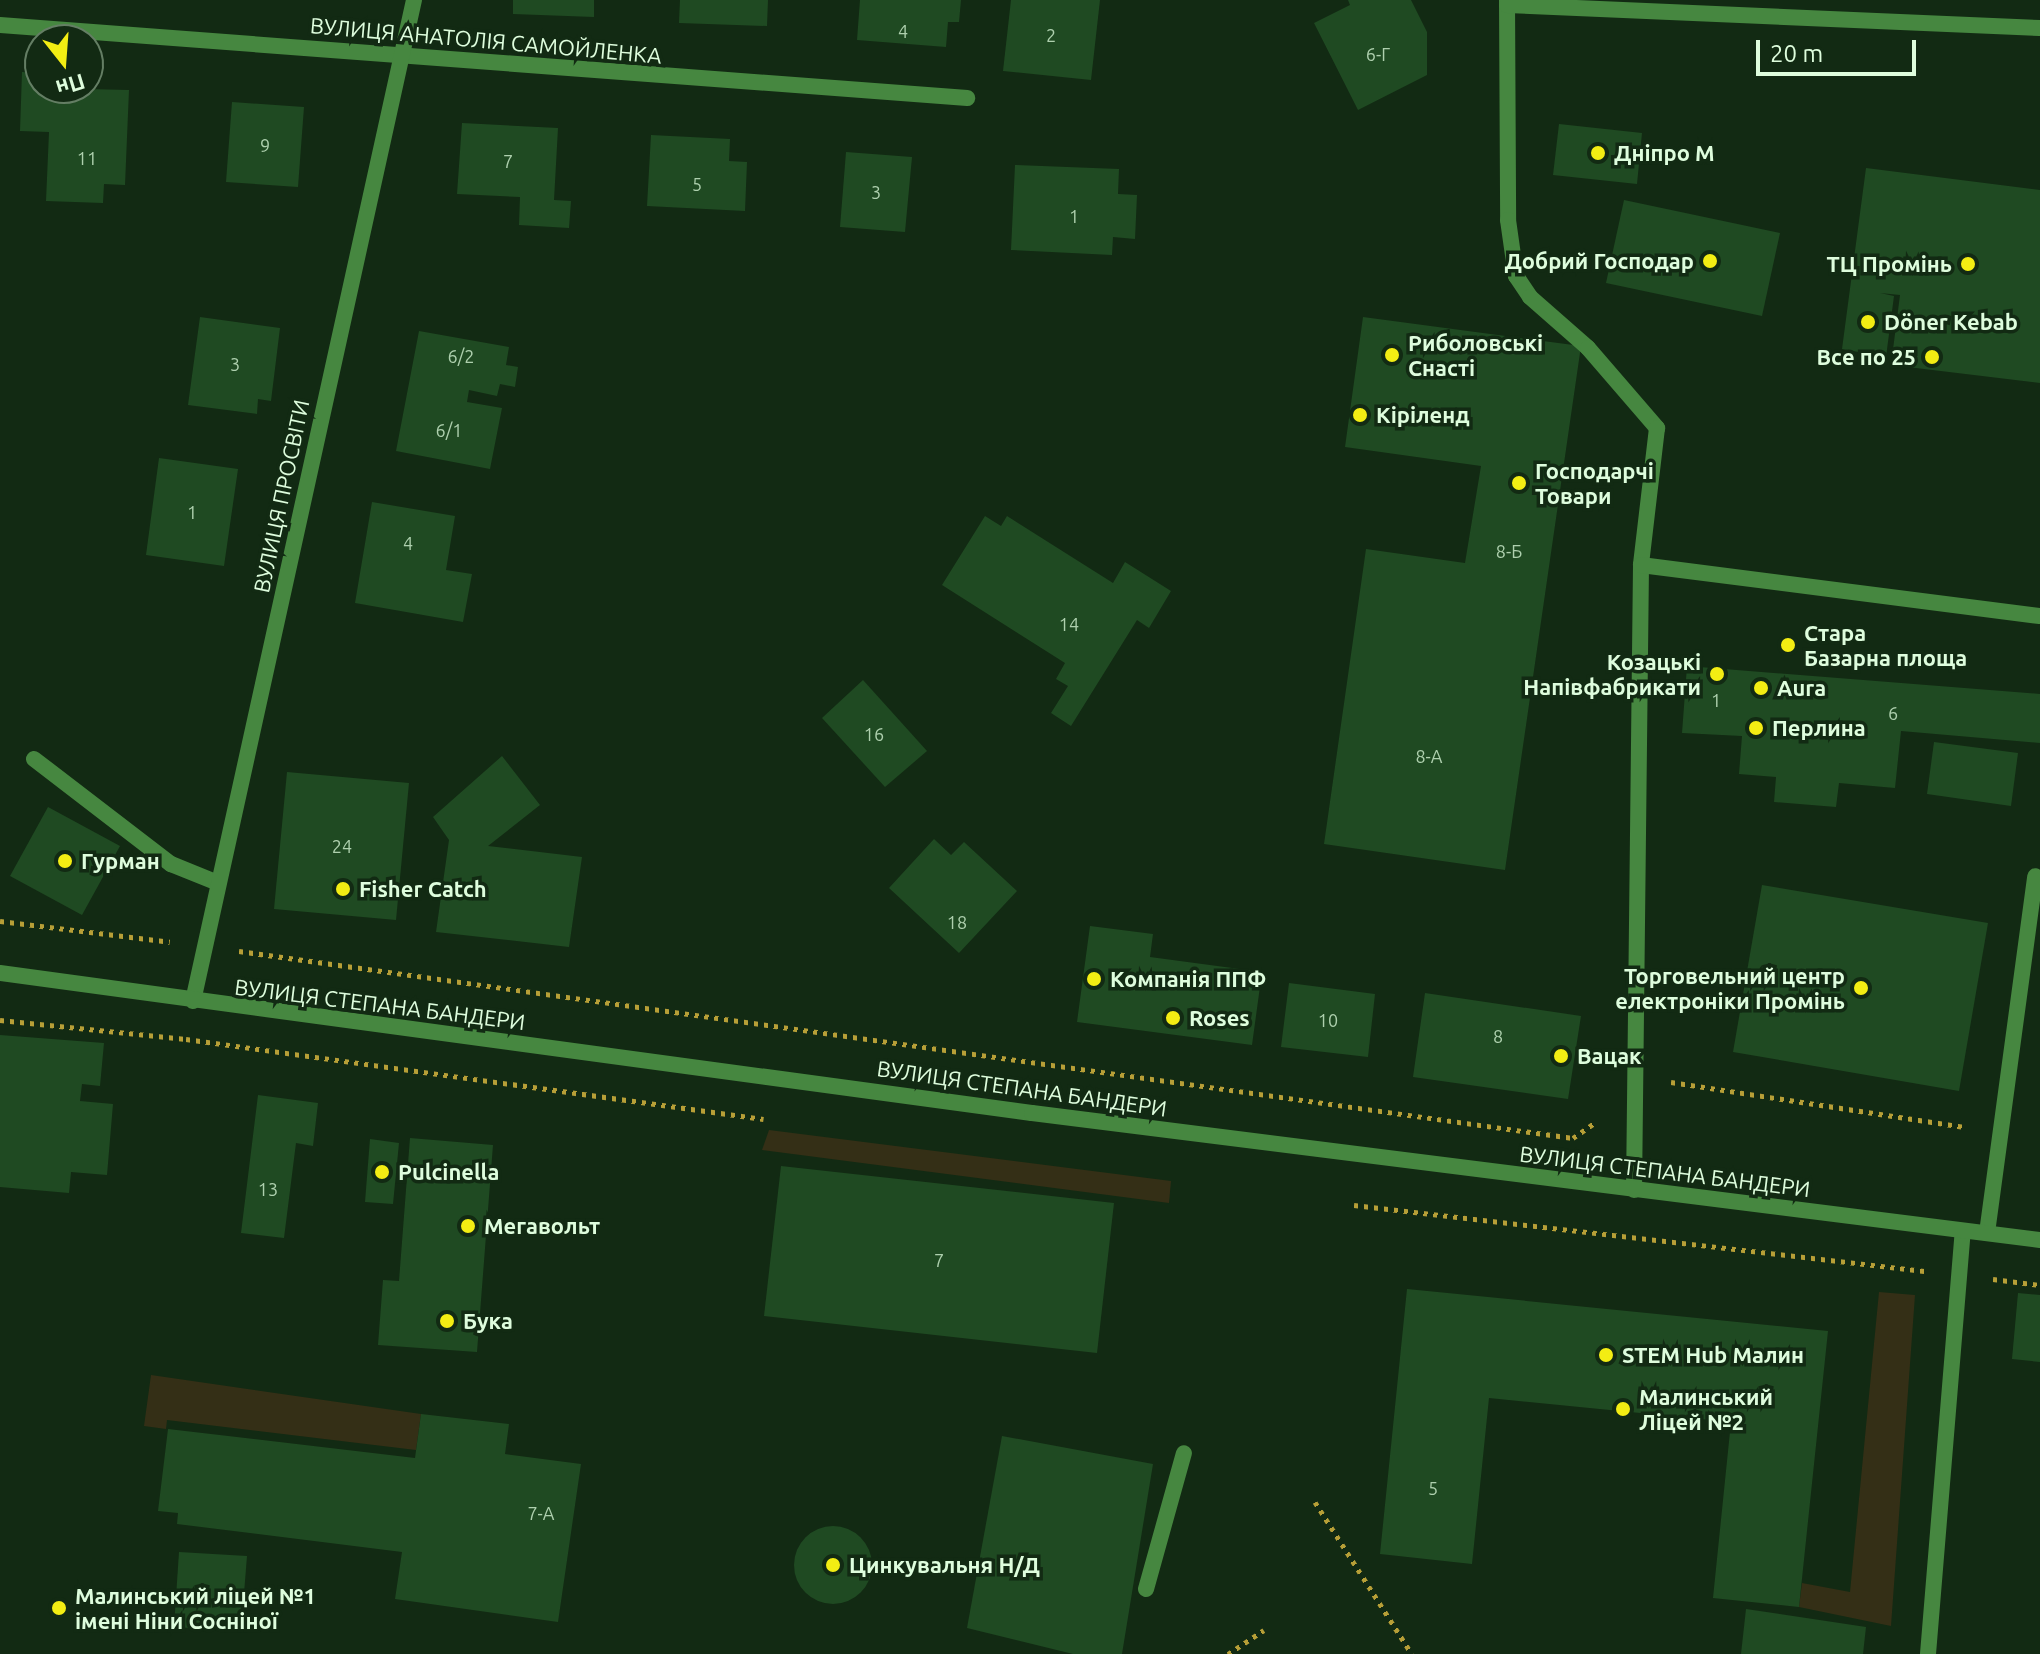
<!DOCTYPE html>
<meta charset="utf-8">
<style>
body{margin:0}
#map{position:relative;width:2040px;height:1654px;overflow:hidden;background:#122a13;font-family:Ubuntu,sans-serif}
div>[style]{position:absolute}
.green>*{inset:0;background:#342f16}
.building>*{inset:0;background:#1f4a22}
.round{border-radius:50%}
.path>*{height:5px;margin-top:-2.5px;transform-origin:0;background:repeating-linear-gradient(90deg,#b79f37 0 4px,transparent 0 10px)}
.service>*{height:16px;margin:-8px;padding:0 8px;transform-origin:8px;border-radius:8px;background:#468740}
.minor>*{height:16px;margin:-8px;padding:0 8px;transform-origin:8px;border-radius:8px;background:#468740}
.tertiary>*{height:16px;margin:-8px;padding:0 8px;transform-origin:8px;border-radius:8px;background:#468740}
.dots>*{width:22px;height:22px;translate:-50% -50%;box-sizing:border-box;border:4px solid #122a13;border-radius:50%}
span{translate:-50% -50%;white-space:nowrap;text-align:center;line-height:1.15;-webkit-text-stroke:7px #122a13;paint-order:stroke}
.number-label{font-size:18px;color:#aed0ae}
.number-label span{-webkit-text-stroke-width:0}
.street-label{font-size:22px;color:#defddd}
.poi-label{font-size:22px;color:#defddd;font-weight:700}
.left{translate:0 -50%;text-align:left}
.right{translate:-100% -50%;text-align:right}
.north{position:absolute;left:24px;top:24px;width:80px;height:80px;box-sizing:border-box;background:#122a13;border:2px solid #647e64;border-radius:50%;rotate:163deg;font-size:22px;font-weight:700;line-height:32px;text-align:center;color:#defddd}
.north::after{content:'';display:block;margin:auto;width:28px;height:36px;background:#f3ed13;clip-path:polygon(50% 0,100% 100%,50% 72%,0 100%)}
.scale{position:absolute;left:1756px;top:40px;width:160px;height:36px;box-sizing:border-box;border:4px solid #defddd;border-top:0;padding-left:10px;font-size:24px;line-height:28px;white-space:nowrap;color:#defddd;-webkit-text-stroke:6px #122a13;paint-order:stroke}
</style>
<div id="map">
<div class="green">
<div style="clip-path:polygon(769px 1130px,1171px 1181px,1169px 1203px,762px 1150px)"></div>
<div style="clip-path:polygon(1879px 1292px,1915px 1295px,1891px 1626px,1799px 1607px,1802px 1583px,1850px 1592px)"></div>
<div style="clip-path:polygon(151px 1375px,421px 1414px,416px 1450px,167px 1420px,166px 1429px,144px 1426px)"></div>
</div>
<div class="building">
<div style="clip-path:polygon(513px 0,594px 0,594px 17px,513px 14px)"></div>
<div style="clip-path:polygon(680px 0,768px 0,767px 26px,679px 23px)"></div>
<div style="clip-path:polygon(860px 0,961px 0,959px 22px,948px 22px,946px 47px,857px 40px)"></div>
<div style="clip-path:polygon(1011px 0,1100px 0,1091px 80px,1003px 71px)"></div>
<div style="clip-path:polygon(1348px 0,1411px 0,1427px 32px,1427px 75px,1358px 110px,1314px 23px,1350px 5px)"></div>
<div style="clip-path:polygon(22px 72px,40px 73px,40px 88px,129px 90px,125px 185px,104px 184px,103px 203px,46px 201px,49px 132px,20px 131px)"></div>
<div style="clip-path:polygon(232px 102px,304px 107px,298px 187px,226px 182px)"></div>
<div style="clip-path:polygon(462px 123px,558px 128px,554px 200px,571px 201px,569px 228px,519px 225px,520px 197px,457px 194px)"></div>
<div style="clip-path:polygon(1559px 124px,1642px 133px,1637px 184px,1553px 175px)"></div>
<div style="clip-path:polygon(651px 135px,730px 139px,729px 161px,747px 162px,745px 211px,647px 206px)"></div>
<div style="clip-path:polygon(846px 152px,912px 157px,905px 232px,840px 227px)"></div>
<div style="clip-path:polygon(1015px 165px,1119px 169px,1118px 194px,1137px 195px,1135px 239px,1113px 237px,1112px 255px,1011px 250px)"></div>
<div style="clip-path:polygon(1866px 168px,2040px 190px,2040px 383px,1891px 365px,1900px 295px,1880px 293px,1894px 296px,1886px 357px,1842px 349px)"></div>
<div style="clip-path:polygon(1624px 200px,1780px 233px,1762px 316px,1606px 283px)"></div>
<div style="clip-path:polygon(200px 317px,280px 328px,271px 401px,258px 399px,257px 414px,188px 405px)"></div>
<div style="clip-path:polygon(1363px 317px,1581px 346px,1505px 870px,1324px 844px,1366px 549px,1465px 563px,1481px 466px,1345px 447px)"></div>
<div style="clip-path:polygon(419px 331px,509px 347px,506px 365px,518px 367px,515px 387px,500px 384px,497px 396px,469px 390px,467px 402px,502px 408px,490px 469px,396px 451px)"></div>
<div style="clip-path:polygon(159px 458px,238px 469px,224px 566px,146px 555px)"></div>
<div style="clip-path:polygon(372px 502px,455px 516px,446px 570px,472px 574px,463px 622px,355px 603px)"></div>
<div style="clip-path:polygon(985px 516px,1001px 526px,1007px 516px,1113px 583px,1125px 562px,1171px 591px,1149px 628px,1137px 620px,1071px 726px,1051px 713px,1068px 686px,1056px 679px,1065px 663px,942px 585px)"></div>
<div style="clip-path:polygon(1687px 666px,2040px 694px,2040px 743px,1901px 731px,1895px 788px,1839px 783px,1836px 807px,1774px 802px,1776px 777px,1739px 774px,1742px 736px,1682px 733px)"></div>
<div style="clip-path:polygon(863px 680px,927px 751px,885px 787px,822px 718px)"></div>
<div style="clip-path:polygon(1934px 742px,2018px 753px,2011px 806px,1927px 794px)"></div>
<div style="clip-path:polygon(502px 756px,540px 805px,488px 846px,582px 857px,569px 947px,436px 932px,449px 840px,433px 817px)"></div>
<div style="clip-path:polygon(287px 772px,409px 783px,396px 920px,274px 909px)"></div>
<div style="clip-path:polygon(48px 807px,120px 846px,82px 915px,10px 876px)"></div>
<div style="clip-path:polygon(934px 839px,951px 855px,964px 842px,1017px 891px,959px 953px,889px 888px)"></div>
<div style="clip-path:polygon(1762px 885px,1988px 923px,1959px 1091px,1733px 1052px)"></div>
<div style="clip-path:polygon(1090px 926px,1153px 934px,1150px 957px,1262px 972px,1252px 1045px,1077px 1022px)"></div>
<div style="clip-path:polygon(1289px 983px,1375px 994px,1368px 1057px,1281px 1047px)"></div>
<div style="clip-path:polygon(1425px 993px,1581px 1016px,1568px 1099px,1413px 1077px)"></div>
<div style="clip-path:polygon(0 1035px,104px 1043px,100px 1086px,82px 1084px,80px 1101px,113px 1104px,107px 1175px,71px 1172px,69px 1193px,0 1187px)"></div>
<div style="clip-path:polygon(258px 1095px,318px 1103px,313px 1146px,296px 1143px,284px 1238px,241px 1233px)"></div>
<div style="clip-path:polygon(410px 1138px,493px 1145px,477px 1352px,378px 1345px,383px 1280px,399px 1281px)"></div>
<div style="clip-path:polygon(370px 1139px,399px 1143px,393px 1204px,365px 1202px)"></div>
<div style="clip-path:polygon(781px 1166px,1114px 1203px,1097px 1353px,764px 1316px)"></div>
<div style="clip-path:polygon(1407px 1289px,1828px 1331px,1799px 1607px,1713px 1598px,1731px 1422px,1489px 1398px,1472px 1564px,1380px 1554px)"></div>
<div style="clip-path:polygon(2018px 1293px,2040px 1295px,2040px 1362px,2012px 1359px)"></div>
<div style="clip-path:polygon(421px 1414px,509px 1424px,505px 1454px,581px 1464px,558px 1622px,395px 1599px,402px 1552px,177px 1524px,178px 1513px,158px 1511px,168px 1429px,415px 1458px)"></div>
<div style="clip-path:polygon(1002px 1436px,1153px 1464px,1122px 1654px,1073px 1654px,967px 1628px)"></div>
<div class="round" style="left:794px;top:1526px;width:78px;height:78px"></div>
<div style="clip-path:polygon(179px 1552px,247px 1556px,241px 1631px,174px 1627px)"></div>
<div style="clip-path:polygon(1746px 1609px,1866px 1627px,1863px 1654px,1741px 1654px)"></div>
</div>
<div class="path">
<div style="left:0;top:921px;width:171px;rotate:7deg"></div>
<div style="left:239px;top:951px;width:1347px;rotate:7.98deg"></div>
<div style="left:1573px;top:1138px;width:29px;rotate:-35deg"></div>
<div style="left:0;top:1020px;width:187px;rotate:5.8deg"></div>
<div style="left:186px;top:1039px;width:583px;rotate:7.89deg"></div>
<div style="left:1671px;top:1082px;width:297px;rotate:8.7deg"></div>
<div style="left:1354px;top:1205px;width:574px;rotate:6.6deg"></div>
<div style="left:1993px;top:1279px;width:47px;rotate:7.3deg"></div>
<div style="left:1315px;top:1502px;width:180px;rotate:57.5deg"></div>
<div style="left:1228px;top:1654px;width:43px;rotate:-33.7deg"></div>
</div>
<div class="service">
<div style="left:1507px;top:0;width:220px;rotate:89.7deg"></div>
<div style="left:1508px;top:220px;width:57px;rotate:81.9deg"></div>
<div style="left:1516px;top:276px;width:25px;rotate:56deg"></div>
<div style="left:1530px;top:297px;width:77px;rotate:41.3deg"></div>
<div style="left:1588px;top:348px;width:106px;rotate:49.2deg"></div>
<div style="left:1657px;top:428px;width:138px;rotate:96.7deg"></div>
<div style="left:1641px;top:565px;width:625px;rotate:90.64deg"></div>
<div style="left:1507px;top:5px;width:533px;rotate:2.47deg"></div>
<div style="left:1641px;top:565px;width:402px;rotate:7.3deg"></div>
<div style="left:34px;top:759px;width:173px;rotate:37.5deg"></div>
<div style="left:171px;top:864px;width:51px;rotate:22deg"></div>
<div style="left:1987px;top:1233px;width:360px;rotate:-82.3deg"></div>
<div style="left:1146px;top:1589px;width:141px;rotate:-74.4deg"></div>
<div style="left:1928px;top:1654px;width:424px;rotate:-85.3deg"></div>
</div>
<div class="minor">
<div style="left:0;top:25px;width:970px;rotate:4.32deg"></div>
<div style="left:193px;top:1001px;width:1025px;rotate:-77.55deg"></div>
</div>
<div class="tertiary">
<div style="left:0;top:973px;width:1041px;rotate:7.73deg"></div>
<div style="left:1032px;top:1113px;width:1016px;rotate:7.18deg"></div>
</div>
<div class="dots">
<div style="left:1598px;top:153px;background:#f3ed13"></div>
<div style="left:1710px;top:261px;background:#f3ed13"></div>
<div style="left:1968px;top:264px;background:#f3ed13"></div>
<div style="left:1868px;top:322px;background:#f3ed13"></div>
<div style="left:1392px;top:355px;background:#f3ed13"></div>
<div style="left:1932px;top:357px;background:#f3ed13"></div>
<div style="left:1360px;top:415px;background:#f3ed13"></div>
<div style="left:1519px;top:483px;background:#f3ed13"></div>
<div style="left:1788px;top:645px;background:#f3ed13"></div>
<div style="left:1717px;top:674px;background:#f3ed13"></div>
<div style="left:1761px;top:688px;background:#f3ed13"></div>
<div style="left:1756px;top:728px;background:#f3ed13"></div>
<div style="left:65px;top:861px;background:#f3ed13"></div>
<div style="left:343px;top:889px;background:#f3ed13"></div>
<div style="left:1094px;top:979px;background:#f3ed13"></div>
<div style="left:1861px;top:988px;background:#f3ed13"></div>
<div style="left:1173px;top:1018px;background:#f3ed13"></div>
<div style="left:1561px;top:1056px;background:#f3ed13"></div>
<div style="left:382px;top:1172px;background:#f3ed13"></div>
<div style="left:468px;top:1226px;background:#f3ed13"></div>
<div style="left:447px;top:1321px;background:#f3ed13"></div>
<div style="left:1606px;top:1355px;background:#f3ed13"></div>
<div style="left:1623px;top:1409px;background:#f3ed13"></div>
<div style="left:833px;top:1565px;background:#f3ed13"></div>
<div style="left:59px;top:1608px;background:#f3ed13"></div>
</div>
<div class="number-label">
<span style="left:903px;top:31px">4</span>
<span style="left:1051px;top:35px">2</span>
<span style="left:1378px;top:54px">6-Г</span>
<span style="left:265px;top:145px">9</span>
<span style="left:87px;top:158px">11</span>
<span style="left:508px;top:161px">7</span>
<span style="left:697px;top:184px">5</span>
<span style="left:876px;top:192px">3</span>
<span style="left:1074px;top:216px">1</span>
<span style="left:461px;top:356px">6/2</span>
<span style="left:235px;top:364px">3</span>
<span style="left:449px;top:430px">6/1</span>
<span style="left:192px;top:512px">1</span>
<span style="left:408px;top:543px">4</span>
<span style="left:1509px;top:551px">8-Б</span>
<span style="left:1069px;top:624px">14</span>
<span style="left:1716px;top:700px">1</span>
<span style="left:1893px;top:713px">6</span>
<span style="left:874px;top:734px">16</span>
<span style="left:1429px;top:756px">8-А</span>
<span style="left:342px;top:846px">24</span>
<span style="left:957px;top:922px">18</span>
<span style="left:1328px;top:1020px">10</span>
<span style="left:1498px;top:1036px">8</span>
<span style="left:268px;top:1189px">13</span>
<span style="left:939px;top:1260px">7</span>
<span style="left:1433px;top:1488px">5</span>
<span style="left:541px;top:1513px">7-А</span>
</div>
<div class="street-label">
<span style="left:486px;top:40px;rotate:5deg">ВУЛИЦЯ АНАТОЛІЯ САМОЙЛЕНКА</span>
<span style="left:281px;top:496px;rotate:-78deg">ВУЛИЦЯ ПРОСВІТИ</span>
<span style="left:380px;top:1004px;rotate:7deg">ВУЛИЦЯ СТЕПАНА БАНДЕРИ</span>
<span style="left:1022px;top:1088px;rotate:8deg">ВУЛИЦЯ СТЕПАНА БАНДЕРИ</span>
<span style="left:1665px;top:1171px;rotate:7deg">ВУЛИЦЯ СТЕПАНА БАНДЕРИ</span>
</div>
<div class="poi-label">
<span class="left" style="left:1614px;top:153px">Дніпро М</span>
<span class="right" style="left:1694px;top:261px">Добрий Господар</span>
<span class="right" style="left:1952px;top:264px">ТЦ Промінь</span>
<span class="left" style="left:1884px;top:322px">Döner Kebab</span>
<span class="left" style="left:1408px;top:355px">Риболовські<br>Снасті</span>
<span class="right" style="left:1916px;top:357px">Все по 25</span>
<span class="left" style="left:1376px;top:415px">Кіріленд</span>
<span class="left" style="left:1535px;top:483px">Господарчі<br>Товари</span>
<span class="left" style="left:1804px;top:645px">Стара<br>Базарна площа</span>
<span class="right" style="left:1701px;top:674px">Козацькі<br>Напівфабрикати</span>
<span class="left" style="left:1777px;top:688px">Aura</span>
<span class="left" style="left:1772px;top:728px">Перлина</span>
<span class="left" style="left:81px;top:861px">Гурман</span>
<span class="left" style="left:359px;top:889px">Fisher Catch</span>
<span class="right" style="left:1845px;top:988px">Торговельний центр<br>електроніки Промінь</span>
<span class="left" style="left:1110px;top:979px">Компанія ППФ</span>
<span class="left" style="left:1189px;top:1018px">Roses</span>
<span class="left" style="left:1577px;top:1056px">Вацак</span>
<span class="left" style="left:398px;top:1172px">Pulcinella</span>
<span class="left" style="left:484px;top:1226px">Мегавольт</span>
<span class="left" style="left:463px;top:1321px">Бука</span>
<span class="left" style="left:1622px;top:1355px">STEM Hub Малин</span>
<span class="left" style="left:1639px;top:1409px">Малинський<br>Ліцей №2</span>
<span class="left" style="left:849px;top:1565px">Цинкувальня Н/Д</span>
<span class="left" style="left:75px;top:1608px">Малинський ліцей №1<br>імені Ніни Сосніної</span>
</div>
<div class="north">Пн</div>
<div class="scale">20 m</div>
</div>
